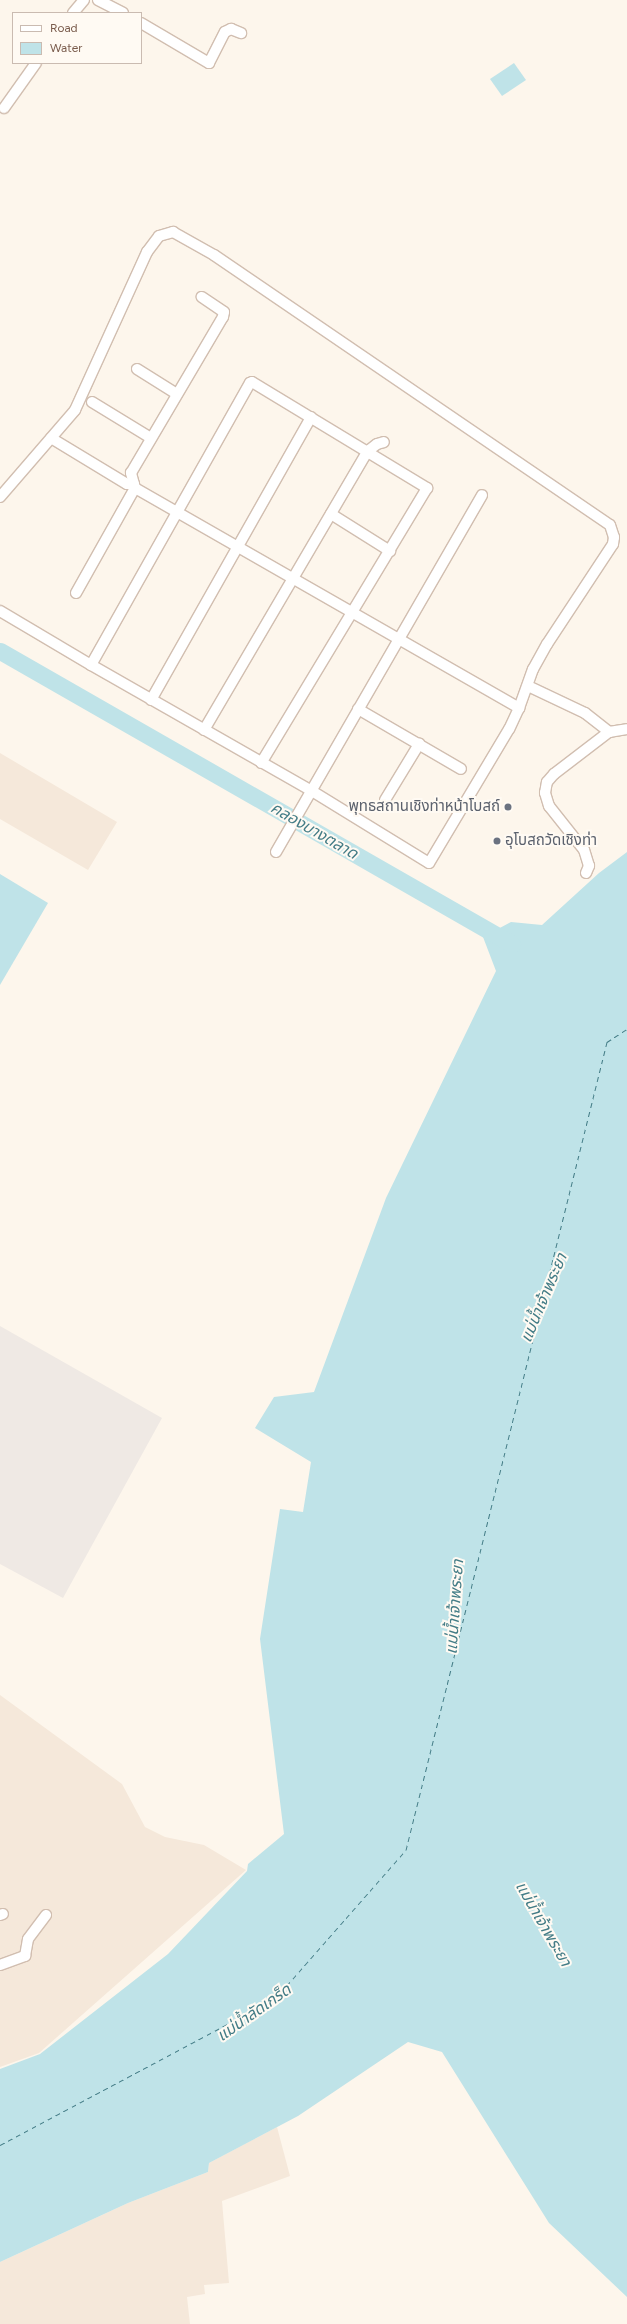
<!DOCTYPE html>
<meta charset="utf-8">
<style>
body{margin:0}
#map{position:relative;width:627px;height:2324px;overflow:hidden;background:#fdf6ec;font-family:Figtree,"Noto Sans Thai",sans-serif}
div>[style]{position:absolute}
.residential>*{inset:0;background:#f5e8da}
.industrial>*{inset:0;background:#efe9e4}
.water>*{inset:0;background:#bfe3e8}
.river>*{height:17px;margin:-8.5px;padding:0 8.5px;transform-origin:8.5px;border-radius:8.5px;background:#bfe3e8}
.ferry>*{height:1px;margin-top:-0.5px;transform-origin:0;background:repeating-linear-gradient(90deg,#437c86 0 5px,transparent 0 9px)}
.roads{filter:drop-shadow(1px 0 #d1beb0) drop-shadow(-1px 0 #d1beb0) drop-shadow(0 1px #d1beb0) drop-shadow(0 -1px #d1beb0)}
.minor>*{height:10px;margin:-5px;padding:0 5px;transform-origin:5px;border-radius:5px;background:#fff}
.dots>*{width:11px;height:11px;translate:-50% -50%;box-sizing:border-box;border:2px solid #fffaf3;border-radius:50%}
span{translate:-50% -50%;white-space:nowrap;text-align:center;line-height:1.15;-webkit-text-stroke:4px #fffaf3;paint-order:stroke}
.worship-label{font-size:15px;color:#5b616d}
.right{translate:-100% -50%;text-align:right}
.left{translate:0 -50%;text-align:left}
.water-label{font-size:16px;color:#437c86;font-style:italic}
.legend{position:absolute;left:12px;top:12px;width:130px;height:52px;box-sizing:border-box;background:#fffaf3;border:1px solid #cabbb1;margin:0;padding:5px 7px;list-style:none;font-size:12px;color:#7a5c4d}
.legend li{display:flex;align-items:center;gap:8px;height:20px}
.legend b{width:20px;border:1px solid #cabbb1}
</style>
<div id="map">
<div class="residential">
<div style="clip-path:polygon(0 753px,117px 822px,88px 870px,0 819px)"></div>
<div style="clip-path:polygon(0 1695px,122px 1784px,145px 1827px,165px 1837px,204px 1845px,246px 1870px,39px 2053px,0 2067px)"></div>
<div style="clip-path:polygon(277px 2127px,290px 2176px,222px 2201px,229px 2283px,204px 2285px,205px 2294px,187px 2297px,190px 2324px,0 2324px,0 2262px,128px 2203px,208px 2172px,209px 2163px)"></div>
</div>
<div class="industrial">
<div style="clip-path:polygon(0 1326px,162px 1418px,63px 1598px,0 1564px)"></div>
</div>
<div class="water">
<div style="clip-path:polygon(514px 63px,526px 80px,502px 96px,490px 79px)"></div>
<div style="clip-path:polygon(627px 852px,627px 2297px,549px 2223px,442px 2052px,408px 2042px,298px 2116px,209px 2163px,208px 2172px,128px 2203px,0 2262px,0 2069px,40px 2054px,168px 1954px,247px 1871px,248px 1864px,284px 1834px,260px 1639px,280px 1509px,303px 1512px,311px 1462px,255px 1428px,274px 1397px,314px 1392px,386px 1198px,496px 971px,483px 937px,511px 922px,542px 925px,599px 873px)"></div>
<div style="clip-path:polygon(0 874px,48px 903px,0 985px)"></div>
</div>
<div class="river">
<div style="left:0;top:651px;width:590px;rotate:29.78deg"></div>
</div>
<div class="ferry">
<div style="left:0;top:2145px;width:311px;rotate:-28deg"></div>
<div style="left:275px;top:1999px;width:198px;rotate:-48.7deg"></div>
<div style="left:406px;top:1850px;width:833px;rotate:-76.03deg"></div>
<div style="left:607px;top:1042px;width:24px;rotate:-33deg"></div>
</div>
<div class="roads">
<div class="minor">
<div style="left:98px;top:0;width:28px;rotate:27deg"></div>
<div style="left:73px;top:13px;width:17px;rotate:-50deg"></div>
<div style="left:141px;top:23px;width:79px;rotate:30.5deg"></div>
<div style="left:209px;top:63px;width:35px;rotate:-63deg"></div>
<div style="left:225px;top:32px;width:7px;rotate:-27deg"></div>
<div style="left:231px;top:29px;width:11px;rotate:22deg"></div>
<div style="left:4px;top:108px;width:55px;rotate:-54.6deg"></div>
<div style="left:137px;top:369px;width:47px;rotate:32deg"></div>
<div style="left:92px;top:402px;width:69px;rotate:31.4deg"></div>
<div style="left:51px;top:438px;width:89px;rotate:31.2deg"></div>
<div style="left:127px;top:484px;width:7px"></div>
<div style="left:135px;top:488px;width:443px;rotate:29.8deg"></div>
<div style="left:0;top:497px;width:115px;rotate:-49.2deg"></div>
<div style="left:75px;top:410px;width:174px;rotate:-65.5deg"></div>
<div style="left:147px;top:252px;width:20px;rotate:-53deg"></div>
<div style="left:159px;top:236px;width:15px;rotate:-16deg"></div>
<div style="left:173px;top:232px;width:47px;rotate:29.3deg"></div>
<div style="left:214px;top:255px;width:479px;rotate:34.3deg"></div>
<div style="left:610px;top:525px;width:13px;rotate:72deg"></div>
<div style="left:614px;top:537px;width:7px;rotate:98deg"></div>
<div style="left:613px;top:544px;width:120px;rotate:123.4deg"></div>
<div style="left:547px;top:644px;width:29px;rotate:119deg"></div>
<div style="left:533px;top:669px;width:41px;rotate:109.7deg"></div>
<div style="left:519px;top:708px;width:23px;rotate:115deg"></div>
<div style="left:509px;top:729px;width:156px;rotate:120.8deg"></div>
<div style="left:429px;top:863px;width:137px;rotate:-148.4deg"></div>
<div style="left:312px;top:791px;width:254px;rotate:-150.3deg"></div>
<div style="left:91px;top:665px;width:106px;rotate:-149.3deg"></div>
<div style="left:331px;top:514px;width:70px;rotate:32.1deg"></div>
<div style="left:76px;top:593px;width:120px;rotate:-60.7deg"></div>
<div style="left:135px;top:488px;width:16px;rotate:-105deg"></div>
<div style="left:131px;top:473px;width:181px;rotate:-59.5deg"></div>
<div style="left:223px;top:317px;width:5px;rotate:-79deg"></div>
<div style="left:224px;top:312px;width:27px;rotate:-146deg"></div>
<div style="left:91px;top:665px;width:324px;rotate:-60.6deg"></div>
<div style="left:250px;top:383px;width:2px;rotate:-27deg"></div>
<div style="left:252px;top:382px;width:205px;rotate:31.2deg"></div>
<div style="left:427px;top:488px;width:321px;rotate:121.1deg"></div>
<div style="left:528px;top:686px;width:63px;rotate:25.3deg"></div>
<div style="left:585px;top:713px;width:31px;rotate:38deg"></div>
<div style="left:151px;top:700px;width:325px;rotate:-60.5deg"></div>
<div style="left:358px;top:709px;width:119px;rotate:30.2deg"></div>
<div style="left:204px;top:730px;width:324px;rotate:-59.6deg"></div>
<div style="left:368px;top:451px;width:11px;rotate:-38deg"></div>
<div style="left:377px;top:444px;width:7px;rotate:-16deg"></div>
<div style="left:385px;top:800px;width:66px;rotate:-58.7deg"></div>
<div style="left:276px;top:852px;width:412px;rotate:-60deg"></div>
<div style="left:586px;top:873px;width:8px;rotate:-67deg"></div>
<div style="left:589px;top:866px;width:17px;rotate:-107deg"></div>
<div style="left:584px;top:850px;width:56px;rotate:-128.5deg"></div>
<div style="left:549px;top:806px;width:14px;rotate:-107deg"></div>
<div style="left:545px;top:793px;width:11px;rotate:-80deg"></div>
<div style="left:547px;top:782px;width:11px;rotate:-49deg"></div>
<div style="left:554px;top:774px;width:69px;rotate:-37.4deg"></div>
<div style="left:609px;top:732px;width:18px;rotate:-9deg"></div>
<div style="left:0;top:1915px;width:3px;rotate:-18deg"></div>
<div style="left:0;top:1965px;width:27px;rotate:-20deg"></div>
<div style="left:25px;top:1956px;width:17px;rotate:-80deg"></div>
<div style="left:28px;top:1939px;width:30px;rotate:-53deg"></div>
</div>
</div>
<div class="dots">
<div style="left:508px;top:807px;background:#6b7280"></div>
<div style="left:497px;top:841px;background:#6b7280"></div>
</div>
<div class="worship-label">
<span class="right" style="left:500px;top:807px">พุทธสถานเชิงท่าหน้าโบสถ์</span>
<span class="left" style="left:505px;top:841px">อุโบสถวัดเชิงท่า</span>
</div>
<div class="water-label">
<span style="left:314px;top:831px;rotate:30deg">คลองบางตลาด</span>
<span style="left:544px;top:1298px;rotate:-67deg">แม่น้ำเจ้าพระยา</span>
<span style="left:455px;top:1607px;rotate:-86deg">แม่น้ำเจ้าพระยา</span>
<span style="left:543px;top:1924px;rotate:60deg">แม่น้ำเจ้าพระยา</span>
<span style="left:254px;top:2013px;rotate:-35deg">แม่น้ำลัดเกร็ด</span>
</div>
<ul class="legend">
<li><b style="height:5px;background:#fff"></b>Road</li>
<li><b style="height:11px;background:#bfe3e8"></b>Water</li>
</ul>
</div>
